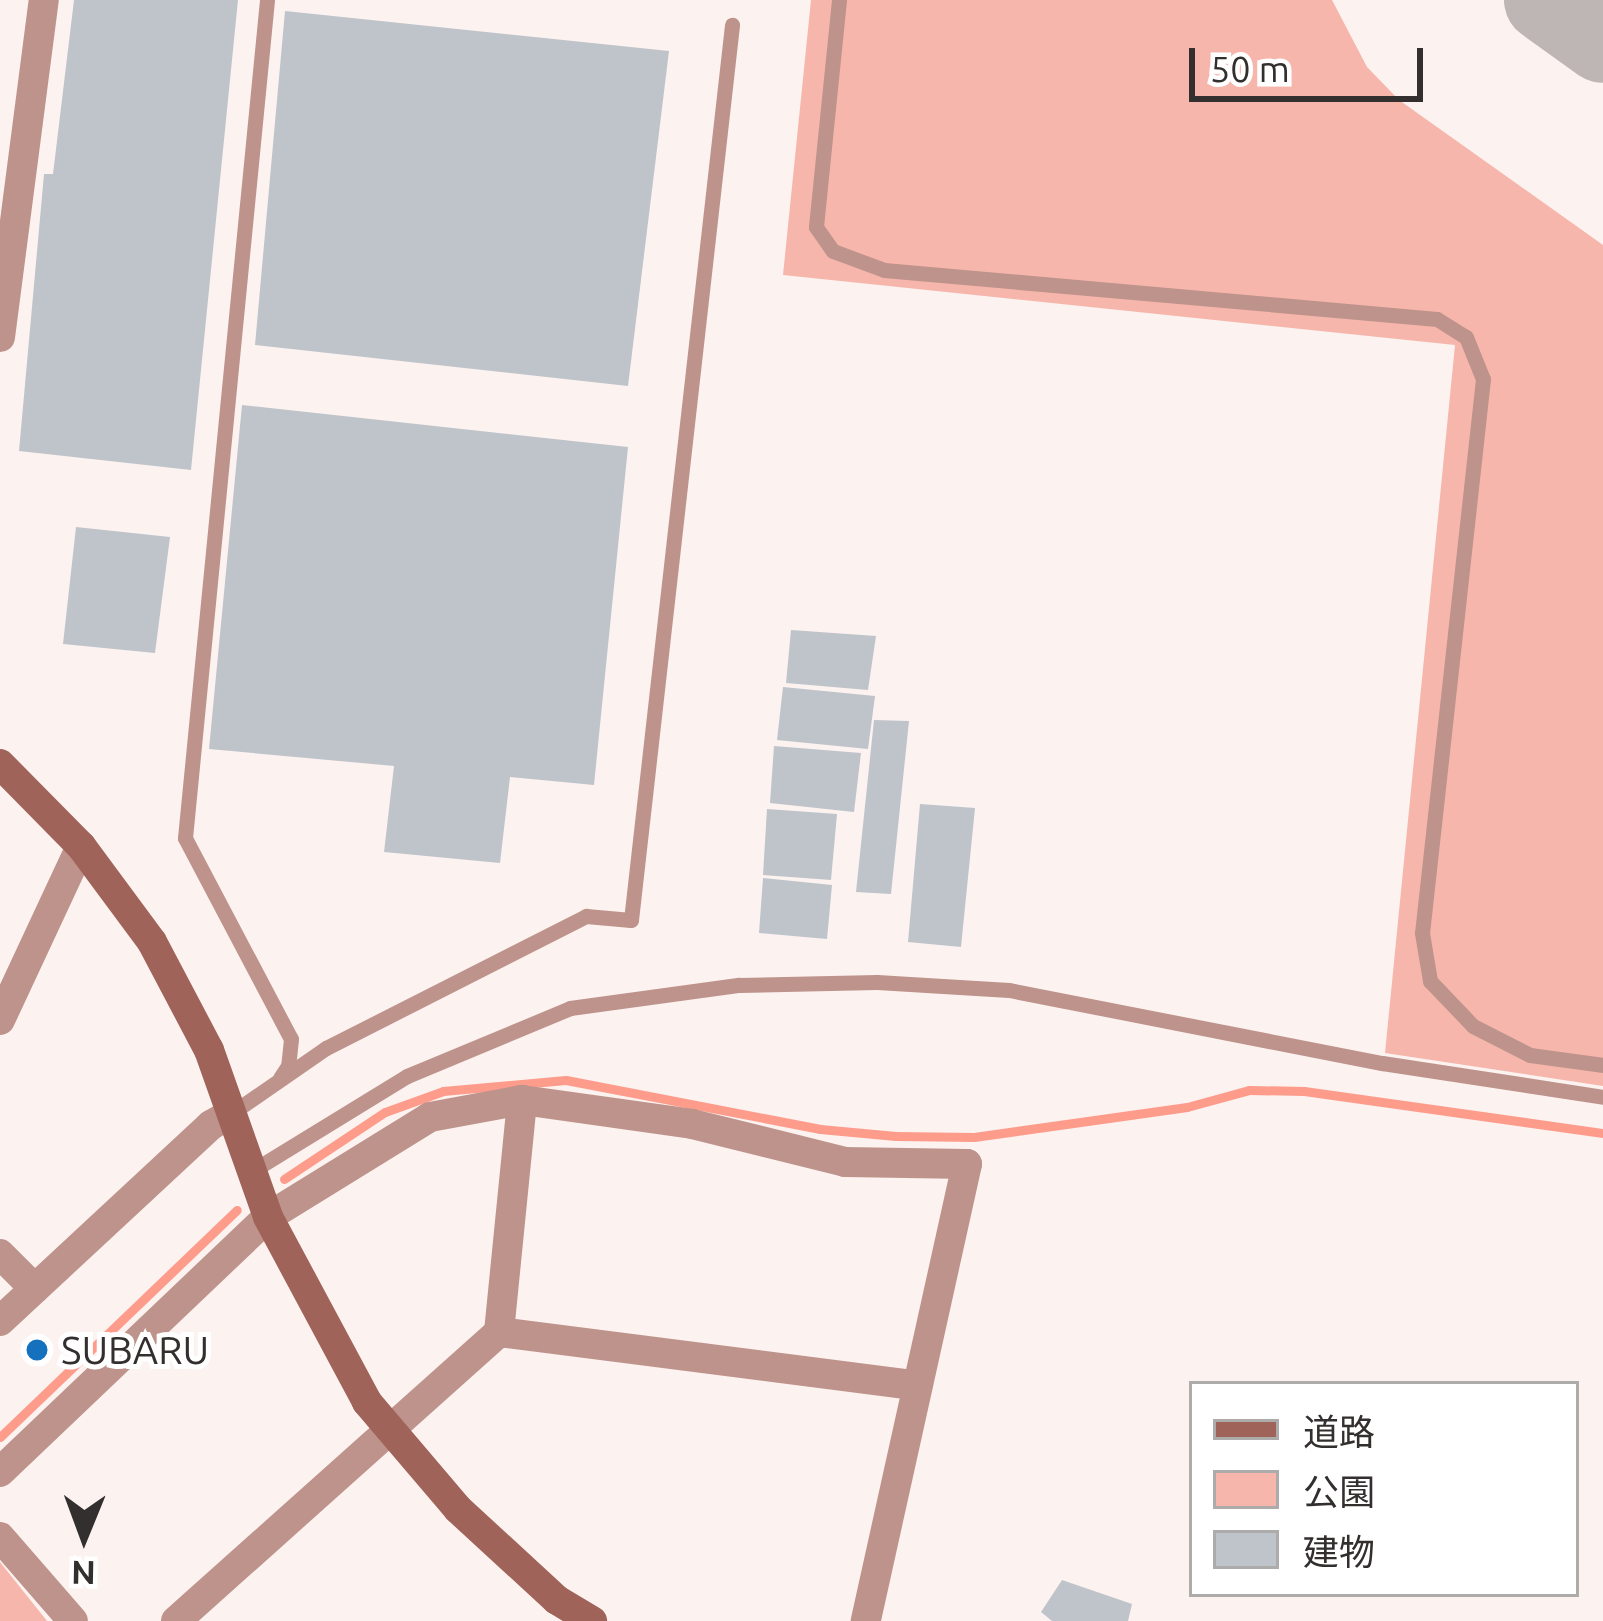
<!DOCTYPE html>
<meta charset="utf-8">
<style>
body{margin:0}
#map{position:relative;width:1603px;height:1621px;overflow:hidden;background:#fcf2f0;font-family:Ubuntu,"Noto Sans JP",sans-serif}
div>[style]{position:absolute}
.green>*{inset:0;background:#f6b6ac}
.stream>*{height:9px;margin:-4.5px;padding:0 4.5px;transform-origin:4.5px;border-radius:4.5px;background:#fe9c8c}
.taxiway>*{height:84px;margin:-42px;padding:0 42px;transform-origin:42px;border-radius:42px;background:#beb6b4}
.building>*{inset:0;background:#bfc4cb}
.lane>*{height:15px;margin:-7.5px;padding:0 7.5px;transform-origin:7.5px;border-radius:7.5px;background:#be938b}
.street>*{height:30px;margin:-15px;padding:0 15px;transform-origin:15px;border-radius:15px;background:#be938b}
.secondary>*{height:30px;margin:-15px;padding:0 15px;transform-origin:15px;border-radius:15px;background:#a06359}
.dots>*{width:33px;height:33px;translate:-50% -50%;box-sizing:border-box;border:6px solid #fff;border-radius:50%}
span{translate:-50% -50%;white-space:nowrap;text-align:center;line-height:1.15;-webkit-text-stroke:10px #fff;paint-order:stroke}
.poi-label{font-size:39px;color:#332f2e}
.left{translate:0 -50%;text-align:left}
.legend{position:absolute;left:1189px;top:1381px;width:390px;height:216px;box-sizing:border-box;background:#fff;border:3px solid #adacab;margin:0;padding:15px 21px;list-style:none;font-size:36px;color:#332f2e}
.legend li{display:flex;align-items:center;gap:24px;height:60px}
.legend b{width:60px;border:3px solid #adacab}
.north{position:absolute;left:24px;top:1477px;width:120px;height:120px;-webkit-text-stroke:9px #fff;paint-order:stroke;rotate:181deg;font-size:33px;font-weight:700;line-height:48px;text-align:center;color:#332f2e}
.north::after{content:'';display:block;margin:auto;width:42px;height:54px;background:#332f2e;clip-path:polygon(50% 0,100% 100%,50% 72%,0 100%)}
.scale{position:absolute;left:1189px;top:48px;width:234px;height:54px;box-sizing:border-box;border:6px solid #332f2e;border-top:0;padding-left:15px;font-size:36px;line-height:42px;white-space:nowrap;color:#332f2e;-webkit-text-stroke:9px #fff;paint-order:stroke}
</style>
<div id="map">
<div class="green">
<div style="clip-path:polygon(811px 0,1332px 0,1367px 67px,1399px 100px,1603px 245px,1603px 1086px,1385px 1053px,1455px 345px,783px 275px)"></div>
<div style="clip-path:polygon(0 1562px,47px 1621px,0 1621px)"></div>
</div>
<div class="stream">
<div style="left:284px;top:1179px;width:121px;rotate:-33.6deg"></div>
<div style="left:385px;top:1112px;width:62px;rotate:-19.9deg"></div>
<div style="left:443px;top:1091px;width:123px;rotate:-5.1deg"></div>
<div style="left:566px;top:1080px;width:259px;rotate:10.9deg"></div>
<div style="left:820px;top:1129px;width:76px;rotate:5.3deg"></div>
<div style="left:896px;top:1136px;width:78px;rotate:0.7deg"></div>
<div style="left:974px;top:1137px;width:215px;rotate:-8deg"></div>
<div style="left:1187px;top:1107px;width:64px;rotate:-15.3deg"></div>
<div style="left:1249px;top:1090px;width:55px;rotate:1deg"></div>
<div style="left:1304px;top:1091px;width:302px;rotate:8deg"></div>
<div style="left:0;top:1437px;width:328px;rotate:-43.8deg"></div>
</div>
<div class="taxiway">
<div style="left:1546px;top:0;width:70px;rotate:35.7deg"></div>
</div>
<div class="building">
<div style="clip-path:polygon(74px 0,238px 0,191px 470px,19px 451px,44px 174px,53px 174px)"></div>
<div style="clip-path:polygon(285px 11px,669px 51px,628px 386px,255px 345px)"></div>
<div style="clip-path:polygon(242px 405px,628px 447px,594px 785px,510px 777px,500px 863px,384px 852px,394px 766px,209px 749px)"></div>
<div style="clip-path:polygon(76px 527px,170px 537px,155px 653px,63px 644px)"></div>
<div style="clip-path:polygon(791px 630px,876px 636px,868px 690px,786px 683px)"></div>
<div style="clip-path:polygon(783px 687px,875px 696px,868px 749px,777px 740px)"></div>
<div style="clip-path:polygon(874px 720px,909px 721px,891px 894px,856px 892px)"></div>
<div style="clip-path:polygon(774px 746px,861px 753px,854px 812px,770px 803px)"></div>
<div style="clip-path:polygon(920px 804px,975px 808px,961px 947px,908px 942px)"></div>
<div style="clip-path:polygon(767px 809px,837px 814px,831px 880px,763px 875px)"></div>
<div style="clip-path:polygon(763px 878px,832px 885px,827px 939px,759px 933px)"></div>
<div style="clip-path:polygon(1062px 1580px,1132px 1604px,1128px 1621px,1052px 1621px,1041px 1612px)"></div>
</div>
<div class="lane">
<div style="left:267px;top:0;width:842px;rotate:95.59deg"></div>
<div style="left:185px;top:838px;width:227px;rotate:62.2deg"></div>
<div style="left:291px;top:1039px;width:27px;rotate:96deg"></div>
<div style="left:288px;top:1066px;width:14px;rotate:124deg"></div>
<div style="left:839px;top:0;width:228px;rotate:95.8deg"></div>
<div style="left:816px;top:227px;width:29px;rotate:55deg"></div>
<div style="left:833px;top:251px;width:54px;rotate:20.4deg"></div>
<div style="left:884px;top:270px;width:555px;rotate:5.06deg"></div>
<div style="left:1437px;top:319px;width:34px;rotate:32deg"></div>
<div style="left:1466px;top:337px;width:45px;rotate:68deg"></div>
<div style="left:1483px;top:379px;width:557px;rotate:96.28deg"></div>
<div style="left:1422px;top:933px;width:49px;rotate:80.5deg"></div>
<div style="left:1430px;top:981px;width:62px;rotate:46.3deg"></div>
<div style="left:1473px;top:1026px;width:64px;rotate:27deg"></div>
<div style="left:1530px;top:1055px;width:74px;rotate:7.8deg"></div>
<div style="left:232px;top:1113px;width:114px;rotate:-34.7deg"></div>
<div style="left:326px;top:1048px;width:292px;rotate:-26.9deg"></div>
<div style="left:586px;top:916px;width:45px;rotate:5.1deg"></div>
<div style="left:631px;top:920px;width:901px;rotate:-83.56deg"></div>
<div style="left:252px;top:1171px;width:182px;rotate:-31.5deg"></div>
<div style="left:407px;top:1076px;width:177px;rotate:-22.6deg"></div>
<div style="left:570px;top:1008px;width:171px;rotate:-7.8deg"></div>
<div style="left:739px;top:985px;width:138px;rotate:-1.2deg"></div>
<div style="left:877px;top:982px;width:132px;rotate:3.5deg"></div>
<div style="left:1009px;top:990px;width:380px;rotate:11.1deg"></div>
<div style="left:1382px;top:1063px;width:224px;rotate:8.7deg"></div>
</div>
<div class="street">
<div style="left:0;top:337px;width:340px;rotate:-82.6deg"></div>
<div style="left:0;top:1020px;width:192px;rotate:-65deg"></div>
<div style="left:0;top:1254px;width:49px;rotate:45deg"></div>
<div style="left:0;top:1321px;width:288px;rotate:-42.9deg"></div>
<div style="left:211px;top:1125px;width:24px;rotate:-30deg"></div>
<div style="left:499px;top:1332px;width:233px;rotate:-84.3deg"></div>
<div style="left:0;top:1472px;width:370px;rotate:-43.6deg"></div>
<div style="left:268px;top:1217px;width:190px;rotate:-31.7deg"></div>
<div style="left:430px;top:1117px;width:94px;rotate:-10.5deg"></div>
<div style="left:522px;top:1100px;width:172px;rotate:8deg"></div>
<div style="left:692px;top:1124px;width:158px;rotate:13.9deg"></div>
<div style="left:845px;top:1162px;width:122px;rotate:0.9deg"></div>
<div style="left:967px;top:1164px;width:468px;rotate:102.5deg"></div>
<div style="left:0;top:1537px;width:111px;rotate:49deg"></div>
<div style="left:176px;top:1621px;width:433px;rotate:-41.8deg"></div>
<div style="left:499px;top:1332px;width:422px;rotate:7.3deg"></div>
</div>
<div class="secondary">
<div style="left:0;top:764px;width:115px;rotate:45.4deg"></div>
<div style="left:81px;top:846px;width:119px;rotate:53.5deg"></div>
<div style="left:152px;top:942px;width:122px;rotate:62.2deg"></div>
<div style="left:209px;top:1050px;width:177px;rotate:70.5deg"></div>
<div style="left:268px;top:1217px;width:210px;rotate:61.8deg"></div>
<div style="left:367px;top:1402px;width:140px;rotate:49.6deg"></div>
<div style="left:458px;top:1509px;width:134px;rotate:42.6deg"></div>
<div style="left:557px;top:1600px;width:41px;rotate:31deg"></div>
</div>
<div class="dots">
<div style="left:37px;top:1350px;background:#1571be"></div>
</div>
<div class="poi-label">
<span class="left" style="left:61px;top:1350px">SUBARU</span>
</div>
<ul class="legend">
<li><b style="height:15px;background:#a06359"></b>道路</li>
<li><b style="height:33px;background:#f6b6ac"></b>公園</li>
<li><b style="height:33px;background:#bfc4cb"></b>建物</li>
</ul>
<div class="north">N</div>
<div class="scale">50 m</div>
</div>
